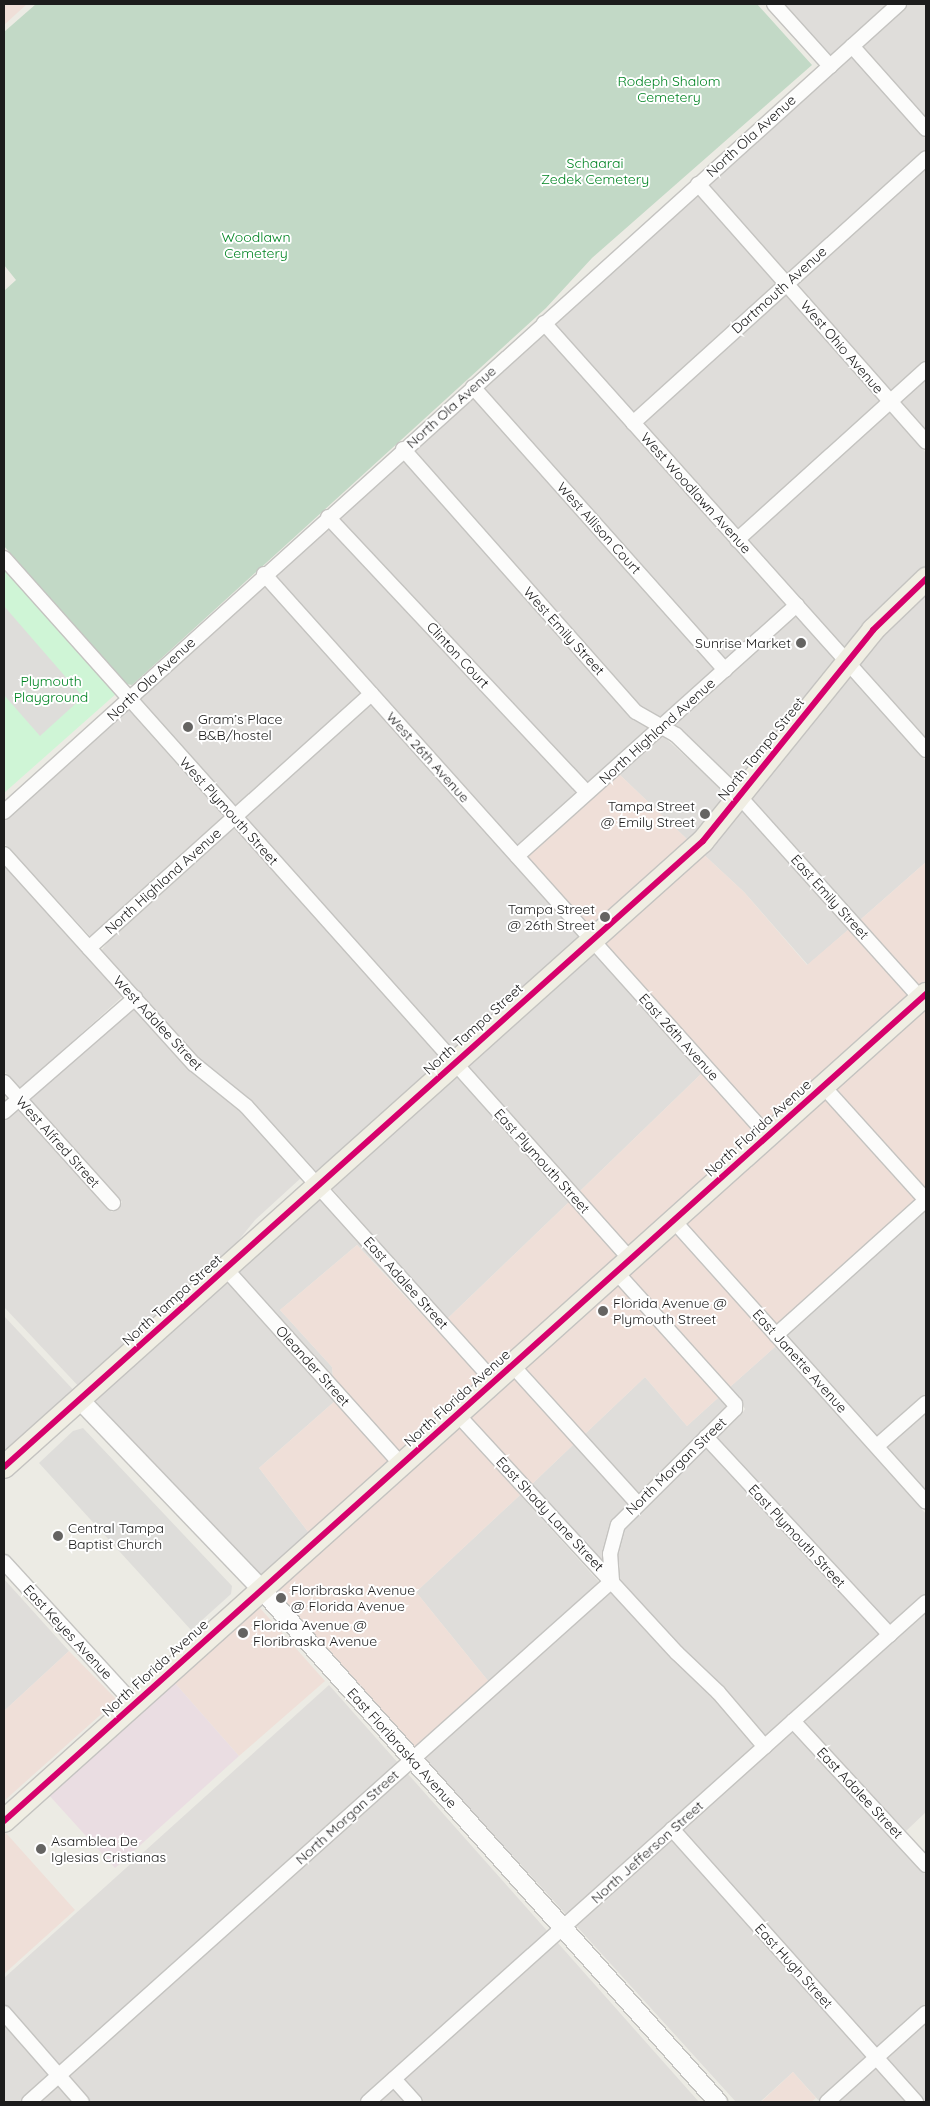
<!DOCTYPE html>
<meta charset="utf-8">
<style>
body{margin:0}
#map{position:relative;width:930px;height:2106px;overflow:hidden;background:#ecebe4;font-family:Quicksand,sans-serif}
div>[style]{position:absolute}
.residential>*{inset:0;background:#dfddda}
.commercial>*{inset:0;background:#efdfd8}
.industrial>*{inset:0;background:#eadde2}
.cemetery>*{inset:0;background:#c2d9c6}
.park>*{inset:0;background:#cff5d6}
.parking>*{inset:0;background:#deddda}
.roads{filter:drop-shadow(1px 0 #c4c3c0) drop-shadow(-1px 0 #c4c3c0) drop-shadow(0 1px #c4c3c0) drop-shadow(0 -1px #c4c3c0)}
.minor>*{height:14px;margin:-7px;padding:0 7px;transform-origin:7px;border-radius:7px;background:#fcfcfb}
.tertiary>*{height:18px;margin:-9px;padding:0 9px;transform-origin:9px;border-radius:9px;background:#fcfcfb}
.primary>*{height:22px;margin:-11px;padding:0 11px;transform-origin:11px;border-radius:11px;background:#f0eee3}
.cycleway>*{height:6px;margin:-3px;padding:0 3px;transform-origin:3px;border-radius:3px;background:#d6006c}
.dots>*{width:14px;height:14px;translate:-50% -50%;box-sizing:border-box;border:2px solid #fff;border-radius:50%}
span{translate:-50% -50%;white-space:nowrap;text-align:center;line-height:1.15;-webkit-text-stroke:4px #fff;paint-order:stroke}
.park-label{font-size:14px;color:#018423}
.street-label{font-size:14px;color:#1c1c1c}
.poi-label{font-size:14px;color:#1c1c1c}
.right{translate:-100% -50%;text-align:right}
.left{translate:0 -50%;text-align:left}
.frame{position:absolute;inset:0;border:5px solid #1c1c1c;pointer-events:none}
</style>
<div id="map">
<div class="residential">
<div style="clip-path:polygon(784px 4px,889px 4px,831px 56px)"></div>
<div style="clip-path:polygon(908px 4px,926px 4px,926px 118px,862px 46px)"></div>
<div style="clip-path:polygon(851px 56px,926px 139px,926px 149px,787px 274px,707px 184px)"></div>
<div style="clip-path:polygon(926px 166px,926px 360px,892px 392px,796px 283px)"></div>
<div style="clip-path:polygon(697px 194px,777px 284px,634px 413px,554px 323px)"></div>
<div style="clip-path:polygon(785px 293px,881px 402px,738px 530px,643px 423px)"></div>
<div style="clip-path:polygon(543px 333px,787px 606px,726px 660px,483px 387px)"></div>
<div style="clip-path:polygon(926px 378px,926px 431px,900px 401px)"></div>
<div style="clip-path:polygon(472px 396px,716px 670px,662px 718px,641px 707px,413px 449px)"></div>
<div style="clip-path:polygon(890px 411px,926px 453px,926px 570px,848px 652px,747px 540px)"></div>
<div style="clip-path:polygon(402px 459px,631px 717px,651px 728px,588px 784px,338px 517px)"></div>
<div style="clip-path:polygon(327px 526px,578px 794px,517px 845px,274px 574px)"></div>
<div style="clip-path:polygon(263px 584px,362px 694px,235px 807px,139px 699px)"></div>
<div style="clip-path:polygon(926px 588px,926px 739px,856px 661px)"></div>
<div style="clip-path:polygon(796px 615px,838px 663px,739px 786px,673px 725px)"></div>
<div style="clip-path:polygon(847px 673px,926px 761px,926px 862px,860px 920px,748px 795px)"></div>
<div style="clip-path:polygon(370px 703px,582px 939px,455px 1053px,244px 816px)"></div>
<div style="clip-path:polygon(128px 709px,224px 817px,96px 934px,90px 936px,4px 843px,4px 821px)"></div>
<div style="clip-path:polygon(662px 735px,730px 797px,691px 843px,619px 774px)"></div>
<div style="clip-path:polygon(739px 806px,849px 929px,808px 965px,744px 892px,701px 852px)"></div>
<div style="clip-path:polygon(233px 826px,444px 1062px,316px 1171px,250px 1099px,200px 1061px,101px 951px,109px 940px)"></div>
<div style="clip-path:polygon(4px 864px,124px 995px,20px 1089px,4px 1071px)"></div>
<div style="clip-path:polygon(591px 949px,702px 1073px,579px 1192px,464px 1062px)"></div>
<div style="clip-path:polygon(134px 1009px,193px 1073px,237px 1106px,302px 1177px,255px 1220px,216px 1268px,82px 1390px,4px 1307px,4px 1120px,18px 1108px,112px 1212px,122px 1202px,28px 1098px)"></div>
<div style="clip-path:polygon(453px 1072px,569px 1202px,447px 1319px,328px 1184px)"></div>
<div style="clip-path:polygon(317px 1194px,437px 1328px,357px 1245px,280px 1310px,332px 1367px,333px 1378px,235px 1268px)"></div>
<div style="clip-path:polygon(925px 1210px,926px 1394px,879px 1437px,786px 1336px)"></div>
<div style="clip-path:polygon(224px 1278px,335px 1401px,259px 1468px,312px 1537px,262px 1581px,90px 1400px)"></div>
<div style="clip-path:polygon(4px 1316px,80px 1397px,4px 1464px)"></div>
<div style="clip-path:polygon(776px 1346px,926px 1514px,926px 1594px,891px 1626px,715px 1437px,742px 1414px,745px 1409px,730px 1387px)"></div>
<div style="clip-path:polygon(645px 1377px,687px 1426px,719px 1397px,728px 1407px,638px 1493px,585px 1434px)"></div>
<div style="clip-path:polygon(926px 1411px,926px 1492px,887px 1446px)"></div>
<div style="clip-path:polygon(574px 1444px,628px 1504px,611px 1524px,603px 1564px,531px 1485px)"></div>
<div style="clip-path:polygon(705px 1447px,880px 1635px,767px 1737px,617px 1580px,616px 1554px,624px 1527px)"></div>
<div style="clip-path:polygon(520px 1495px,600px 1583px,489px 1682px,416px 1592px)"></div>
<div style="clip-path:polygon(4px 1579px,69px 1651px,4px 1711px)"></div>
<div style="clip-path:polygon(608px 1587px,766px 1755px,798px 1728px,926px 1875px,926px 2102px,820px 2102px,793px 2072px,760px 2102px,736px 2102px,424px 1758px)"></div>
<div style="clip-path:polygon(926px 1611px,926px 1812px,906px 1831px,803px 1721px)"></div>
<div style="clip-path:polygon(329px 1685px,699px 2102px,4px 2102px,4px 1978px)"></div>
</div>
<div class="commercial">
<div style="clip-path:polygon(4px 4px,27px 4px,4px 25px)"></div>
<div style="clip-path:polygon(619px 774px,691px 843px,593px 930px,526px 856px)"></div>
<div style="clip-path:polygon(701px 852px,744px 892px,807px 965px,849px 929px,911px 999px,768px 1126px,601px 939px)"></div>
<div style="clip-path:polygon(926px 862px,926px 986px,922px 989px,860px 920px)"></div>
<div style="clip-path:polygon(926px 1003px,926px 1189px,833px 1086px)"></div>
<div style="clip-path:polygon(702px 1073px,757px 1136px,631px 1250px,579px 1192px)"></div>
<div style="clip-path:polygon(822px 1096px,916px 1200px,777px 1326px,683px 1221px)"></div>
<div style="clip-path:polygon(569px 1202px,620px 1260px,495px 1372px,447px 1319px)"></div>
<div style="clip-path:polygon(672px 1230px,776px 1346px,730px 1387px,626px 1272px)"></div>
<div style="clip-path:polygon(357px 1245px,484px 1381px,403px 1455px,333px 1378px,332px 1367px,280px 1310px)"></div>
<div style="clip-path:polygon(615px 1281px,719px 1397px,687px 1426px,645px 1377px,585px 1434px,522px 1365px)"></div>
<div style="clip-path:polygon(511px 1374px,574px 1444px,531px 1485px,467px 1415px)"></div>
<div style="clip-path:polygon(335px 1401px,392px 1465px,312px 1537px,259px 1468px)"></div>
<div style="clip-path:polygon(457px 1425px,520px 1495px,416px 1592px,489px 1682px,413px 1749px,271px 1590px)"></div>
<div style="clip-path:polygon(260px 1608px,325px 1681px,239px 1756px,173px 1681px)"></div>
<div style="clip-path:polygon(69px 1651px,117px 1700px,4px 1801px,4px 1711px)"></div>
<div style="clip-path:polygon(6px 1833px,75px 1910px,4px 1974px,4px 1835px)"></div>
<div style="clip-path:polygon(793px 2072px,816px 2098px,811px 2102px,761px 2102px)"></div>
</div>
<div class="industrial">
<div style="clip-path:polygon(173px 1681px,239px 1756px,115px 1868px,47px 1793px)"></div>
</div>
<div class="cemetery">
<div style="clip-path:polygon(36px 4px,757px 4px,812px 65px,592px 258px,546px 308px,132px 685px,126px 684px,4px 546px,4px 291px,16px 280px,4px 265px,4px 32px)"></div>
</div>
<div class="park">
<div style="clip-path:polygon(4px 565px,117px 693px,4px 793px)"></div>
</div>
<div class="parking">
<div style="clip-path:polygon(4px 606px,83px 697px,40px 736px,4px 695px)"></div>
<div style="clip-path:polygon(83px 1428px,232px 1586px,231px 1594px,191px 1630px,39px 1463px,73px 1431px)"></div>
</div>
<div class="roads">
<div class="minor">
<div style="left:774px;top:4px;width:84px;rotate:47.9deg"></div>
<div style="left:852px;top:46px;width:111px;rotate:48.3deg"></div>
<div style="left:698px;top:184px;width:344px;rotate:48.5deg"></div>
<div style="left:544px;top:323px;width:573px;rotate:48.18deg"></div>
<div style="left:473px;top:387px;width:379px;rotate:48.3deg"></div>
<div style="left:633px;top:423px;width:395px;rotate:-42.1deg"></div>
<div style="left:403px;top:449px;width:351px;rotate:48.5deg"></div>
<div style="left:636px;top:712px;width:46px;rotate:29.9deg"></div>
<div style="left:676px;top:735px;width:88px;rotate:44.1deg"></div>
<div style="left:739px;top:796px;width:273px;rotate:48.1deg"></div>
<div style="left:328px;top:517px;width:378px;rotate:46.8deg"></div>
<div style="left:737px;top:540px;width:255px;rotate:-42.1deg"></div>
<div style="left:4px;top:558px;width:940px;rotate:48.23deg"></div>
<div style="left:264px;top:574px;width:753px;rotate:48.12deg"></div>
<div style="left:4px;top:812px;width:1206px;rotate:-42.08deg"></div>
<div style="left:4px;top:854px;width:283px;rotate:47.9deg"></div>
<div style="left:194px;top:1064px;width:67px;rotate:38.9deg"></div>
<div style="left:246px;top:1106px;width:370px;rotate:48deg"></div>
<div style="left:517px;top:856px;width:376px;rotate:-41.9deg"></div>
<div style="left:89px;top:948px;width:380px;rotate:-42deg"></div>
<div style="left:4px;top:1082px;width:163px;rotate:48deg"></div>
<div style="left:823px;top:1086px;width:154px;rotate:47.9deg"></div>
<div style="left:4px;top:1112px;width:174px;rotate:-41deg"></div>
<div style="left:674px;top:1221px;width:377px;rotate:48.1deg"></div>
<div style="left:225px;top:1268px;width:265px;rotate:48.1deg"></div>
<div style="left:776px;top:1335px;width:202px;rotate:-42deg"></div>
<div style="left:512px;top:1365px;width:186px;rotate:47.8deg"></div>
<div style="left:458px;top:1415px;width:323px;rotate:47.4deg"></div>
<div style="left:677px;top:1653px;width:57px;rotate:43.6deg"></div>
<div style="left:718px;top:1692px;width:72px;rotate:49.5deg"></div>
<div style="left:706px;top:1437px;width:270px;rotate:47.1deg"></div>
<div style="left:877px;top:1446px;width:65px;rotate:-41.3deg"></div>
<div style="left:4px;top:1562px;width:191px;rotate:47.5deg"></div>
<div style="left:612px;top:1581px;width:27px;rotate:-94deg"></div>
<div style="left:610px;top:1554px;width:30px;rotate:-75deg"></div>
<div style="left:618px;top:1525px;width:165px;rotate:-44.8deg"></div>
<div style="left:735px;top:1409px;width:5px;rotate:-90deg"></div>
<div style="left:735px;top:1404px;width:178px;rotate:-132deg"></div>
<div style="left:793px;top:1721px;width:196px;rotate:47.3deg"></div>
<div style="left:672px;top:1829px;width:366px;rotate:48.2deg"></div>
<div style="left:4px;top:2013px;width:118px;rotate:48.8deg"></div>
<div style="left:394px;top:2079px;width:31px;rotate:48deg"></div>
<div style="left:29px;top:2102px;width:782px;rotate:-41.79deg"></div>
<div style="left:368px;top:2102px;width:749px;rotate:-41.86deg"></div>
<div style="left:827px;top:2102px;width:133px;rotate:-42deg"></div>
</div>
<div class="tertiary">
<div style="left:80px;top:1400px;width:263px;rotate:46.2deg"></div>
<div style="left:262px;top:1590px;width:686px;rotate:48.31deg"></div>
</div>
<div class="primary">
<div style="left:4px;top:1467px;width:938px;rotate:-41.85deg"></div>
<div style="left:703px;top:841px;width:271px;rotate:-51.1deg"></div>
<div style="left:873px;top:630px;width:74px;rotate:-43.9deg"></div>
<div style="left:4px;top:1821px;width:1239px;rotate:-41.89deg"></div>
</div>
</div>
<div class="cycleway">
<div style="left:4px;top:1467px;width:938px;rotate:-41.85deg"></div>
<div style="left:703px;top:841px;width:271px;rotate:-51.1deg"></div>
<div style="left:873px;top:630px;width:74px;rotate:-43.9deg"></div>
<div style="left:4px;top:1821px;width:1239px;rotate:-41.89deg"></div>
</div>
<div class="dots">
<div style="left:801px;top:643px;background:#656462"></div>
<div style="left:188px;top:727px;background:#656462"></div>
<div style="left:705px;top:814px;background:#656462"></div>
<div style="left:605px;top:917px;background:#656462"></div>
<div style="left:603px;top:1311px;background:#656462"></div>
<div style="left:58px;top:1536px;background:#656462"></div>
<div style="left:281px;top:1598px;background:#656462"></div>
<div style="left:243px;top:1633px;background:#656462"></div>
<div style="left:41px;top:1849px;background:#656462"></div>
</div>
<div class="park-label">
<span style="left:669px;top:89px">Rodeph Shalom<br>Cemetery</span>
<span style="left:595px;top:171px">Schaarai<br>Zedek Cemetery</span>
<span style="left:256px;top:245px">Woodlawn<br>Cemetery</span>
<span style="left:51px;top:689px">Plymouth<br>Playground</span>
</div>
<div class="street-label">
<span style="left:751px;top:136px;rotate:-42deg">North Ola Avenue</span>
<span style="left:779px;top:290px;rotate:-42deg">Dartmouth Avenue</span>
<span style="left:842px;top:347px;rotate:49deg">West Ohio Avenue</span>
<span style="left:451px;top:407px;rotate:-42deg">North Ola Avenue</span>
<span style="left:696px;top:493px;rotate:48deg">West Woodlawn Avenue</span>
<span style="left:599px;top:528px;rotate:48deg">West Allison Court</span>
<span style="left:564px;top:631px;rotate:48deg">West Emily Street</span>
<span style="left:458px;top:655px;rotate:47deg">Clinton Court</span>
<span style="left:151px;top:679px;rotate:-43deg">North Ola Avenue</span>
<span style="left:657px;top:731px;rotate:-42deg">North Highland Avenue</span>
<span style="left:761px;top:749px;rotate:-51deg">North Tampa Street</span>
<span style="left:428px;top:757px;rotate:48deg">West 26th Avenue</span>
<span style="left:229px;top:811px;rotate:48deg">West Plymouth Street</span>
<span style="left:163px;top:881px;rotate:-42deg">North Highland Avenue</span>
<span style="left:830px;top:897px;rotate:48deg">East Emily Street</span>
<span style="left:158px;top:1023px;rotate:47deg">West Adalee Street</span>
<span style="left:473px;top:1029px;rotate:-42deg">North Tampa Street</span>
<span style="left:679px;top:1037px;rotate:48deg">East 26th Avenue</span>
<span style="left:758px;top:1128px;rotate:-42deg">North Florida Avenue</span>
<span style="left:58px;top:1142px;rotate:48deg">West Alfred Street</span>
<span style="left:542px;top:1161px;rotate:48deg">East Plymouth Street</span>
<span style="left:406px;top:1283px;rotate:48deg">East Adalee Street</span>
<span style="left:172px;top:1300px;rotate:-42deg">North Tampa Street</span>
<span style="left:800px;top:1361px;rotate:48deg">East Janette Avenue</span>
<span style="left:313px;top:1366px;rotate:48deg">Oleander Street</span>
<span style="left:457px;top:1398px;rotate:-42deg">North Florida Avenue</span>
<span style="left:676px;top:1466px;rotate:-44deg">North Morgan Street</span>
<span style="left:550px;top:1514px;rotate:47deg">East Shady Lane Street</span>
<span style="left:797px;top:1536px;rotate:47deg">East Plymouth Street</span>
<span style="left:68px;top:1632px;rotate:47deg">East Keyes Avenue</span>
<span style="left:155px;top:1668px;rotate:-42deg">North Florida Avenue</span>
<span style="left:402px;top:1748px;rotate:48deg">East Floribraska Avenue</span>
<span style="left:860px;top:1793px;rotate:47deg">East Adalee Street</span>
<span style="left:347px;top:1817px;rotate:-42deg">North Morgan Street</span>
<span style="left:647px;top:1852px;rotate:-42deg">North Jefferson Street</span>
<span style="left:794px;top:1966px;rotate:48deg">East Hugh Street</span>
</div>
<div class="poi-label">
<span class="right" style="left:791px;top:643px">Sunrise Market</span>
<span class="left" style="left:198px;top:727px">Gram’s Place<br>B&amp;B/hostel</span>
<span class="right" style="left:695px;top:814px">Tampa Street<br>@ Emily Street</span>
<span class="right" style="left:595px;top:917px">Tampa Street<br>@ 26th Street</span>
<span class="left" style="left:613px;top:1311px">Florida Avenue @<br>Plymouth Street</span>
<span class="left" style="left:68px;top:1536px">Central Tampa<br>Baptist Church</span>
<span class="left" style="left:291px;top:1598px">Floribraska Avenue<br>@ Florida Avenue</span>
<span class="left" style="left:253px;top:1633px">Florida Avenue @<br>Floribraska Avenue</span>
<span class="left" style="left:51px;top:1849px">Asamblea De<br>Iglesias Cristianas</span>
</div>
<div class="frame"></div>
</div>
